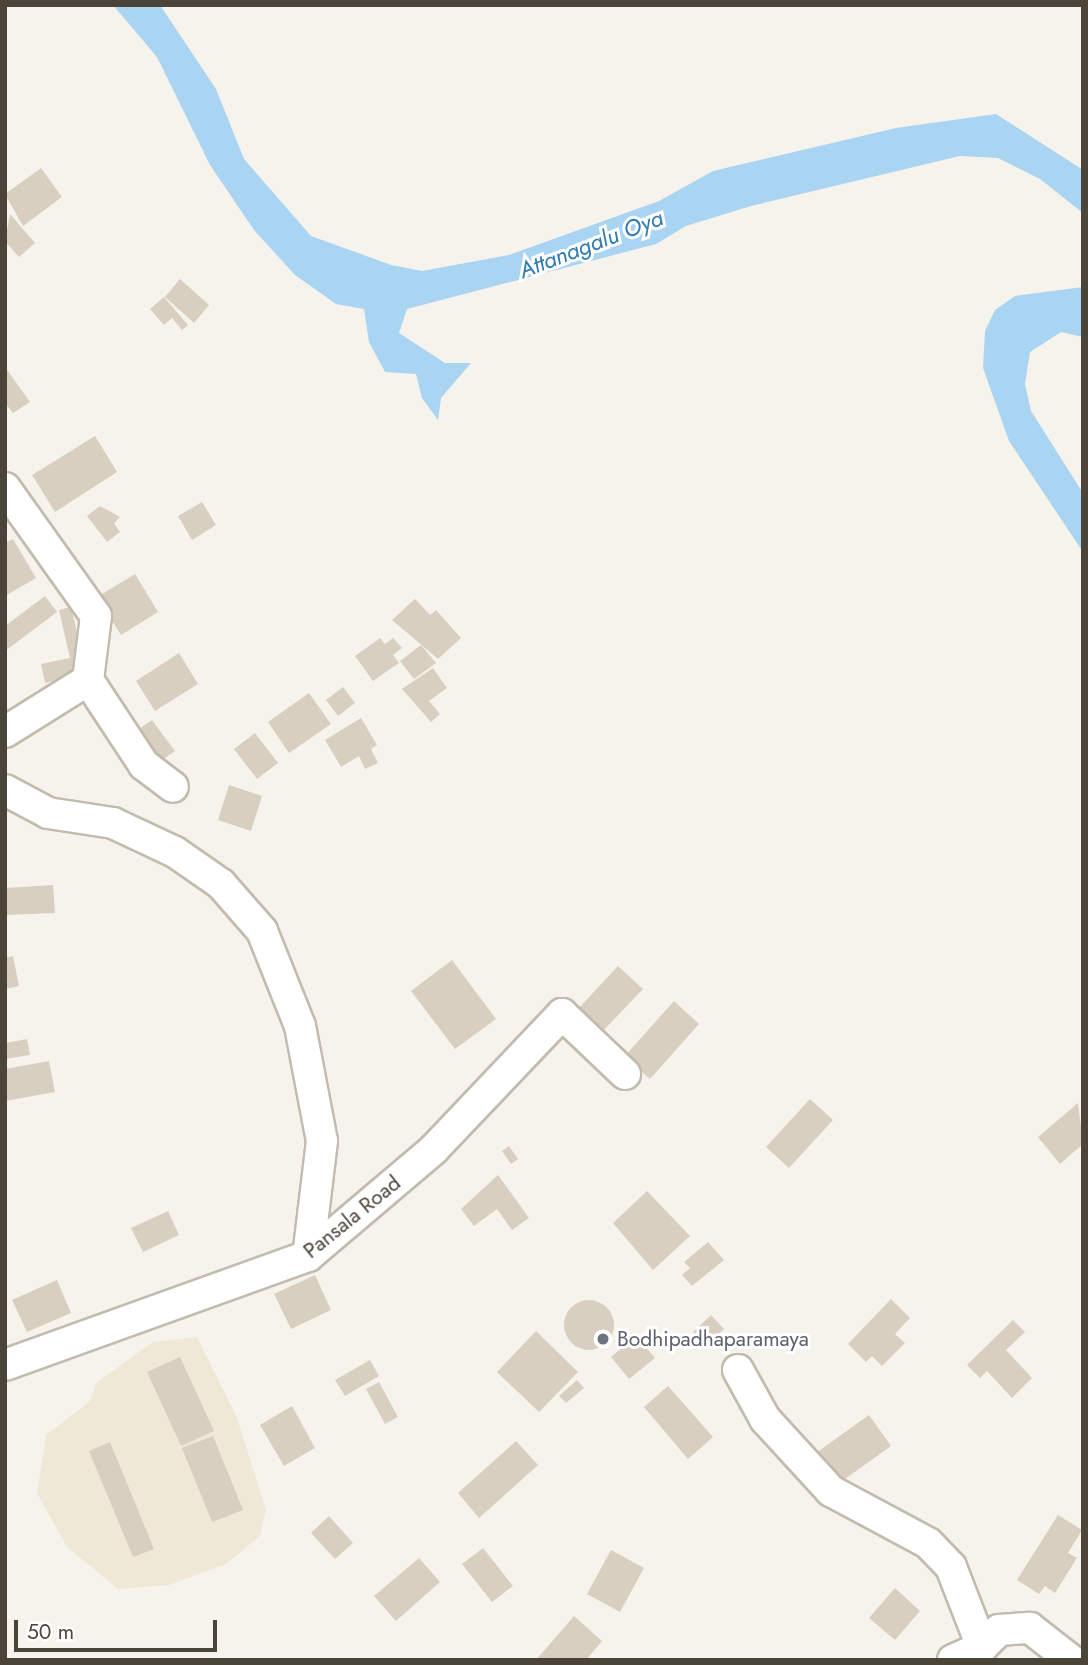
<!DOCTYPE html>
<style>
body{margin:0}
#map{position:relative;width:1088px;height:1665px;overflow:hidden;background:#f6f3ec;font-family:Jost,sans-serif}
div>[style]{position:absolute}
.education>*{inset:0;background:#efe8d6}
.water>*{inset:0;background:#a9d4f2}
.building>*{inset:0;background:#d8cfc1}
.round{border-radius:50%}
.roads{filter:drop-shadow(2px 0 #c2bbae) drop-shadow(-2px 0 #c2bbae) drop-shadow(0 2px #c2bbae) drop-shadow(0 -2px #c2bbae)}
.minor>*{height:30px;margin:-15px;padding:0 15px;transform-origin:15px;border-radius:15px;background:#fff}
.dots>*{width:19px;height:19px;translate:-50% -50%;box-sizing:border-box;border:4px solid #fff;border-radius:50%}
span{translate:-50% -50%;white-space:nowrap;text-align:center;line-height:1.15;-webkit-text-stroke:6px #fff;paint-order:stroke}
.street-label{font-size:21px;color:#4b4439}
.worship-label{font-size:21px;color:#5b616d}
.left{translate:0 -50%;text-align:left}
.water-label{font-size:23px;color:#2e7ab2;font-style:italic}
.frame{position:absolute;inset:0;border:7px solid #4b4439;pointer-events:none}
.scale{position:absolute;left:14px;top:1620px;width:203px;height:32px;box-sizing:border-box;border:4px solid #4b4439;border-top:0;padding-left:9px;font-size:21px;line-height:24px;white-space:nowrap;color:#4b4439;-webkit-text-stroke:5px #fff;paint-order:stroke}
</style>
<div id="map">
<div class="education">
<div style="clip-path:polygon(197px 1337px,237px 1418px,266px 1510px,260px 1536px,226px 1564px,169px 1585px,118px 1589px,67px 1547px,37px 1493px,46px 1435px,89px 1402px,97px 1382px,153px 1342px)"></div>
</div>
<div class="water">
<div style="clip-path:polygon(113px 5px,160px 5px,216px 89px,244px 159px,311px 236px,391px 265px,422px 271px,509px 255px,659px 201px,713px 171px,896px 128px,996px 114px,1083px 170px,1083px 213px,1040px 179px,998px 158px,960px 156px,751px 206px,686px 226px,656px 244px,407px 309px,399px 333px,445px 363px,471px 363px,441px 398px,438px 420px,422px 398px,416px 374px,385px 372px,369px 342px,364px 309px,336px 304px,295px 275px,254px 230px,210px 165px,157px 57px)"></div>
<div style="clip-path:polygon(1083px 287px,1083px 337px,1061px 332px,1030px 352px,1025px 384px,1031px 411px,1083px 493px,1083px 552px,1009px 441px,983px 368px,985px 331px,995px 310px,1015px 296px)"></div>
</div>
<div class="building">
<div style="clip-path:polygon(41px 168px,62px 197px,23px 226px,5px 194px)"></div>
<div style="clip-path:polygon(10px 214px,35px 243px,19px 257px,5px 241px)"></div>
<div style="clip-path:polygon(180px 279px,209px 305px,194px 323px,165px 297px)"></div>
<div style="clip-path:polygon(164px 297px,188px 325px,182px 330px,172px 318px,164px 325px,150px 309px)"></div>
<div style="clip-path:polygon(5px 367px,30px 402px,13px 413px,5px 403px)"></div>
<div style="clip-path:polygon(95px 436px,117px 472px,55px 512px,32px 475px)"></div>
<div style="clip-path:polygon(202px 502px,216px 525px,192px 540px,178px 516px)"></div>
<div style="clip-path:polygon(100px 506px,120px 517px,114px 523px,120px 532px,107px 542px,87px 516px)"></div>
<div style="clip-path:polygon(13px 539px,36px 578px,5px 596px,5px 543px)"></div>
<div style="clip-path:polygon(135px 574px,158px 612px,121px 635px,97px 597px)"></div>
<div style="clip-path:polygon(45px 596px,57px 612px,5px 651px,5px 626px)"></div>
<div style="clip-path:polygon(415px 599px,430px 615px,436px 610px,461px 638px,438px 659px,392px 620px)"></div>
<div style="clip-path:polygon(71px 607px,87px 674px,45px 683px,41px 664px,70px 658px,59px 610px)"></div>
<div style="clip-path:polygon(380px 638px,385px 644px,393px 638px,402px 648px,393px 655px,399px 663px,373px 681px,355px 656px)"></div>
<div style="clip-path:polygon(421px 645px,436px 663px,414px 679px,400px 661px)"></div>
<div style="clip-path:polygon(179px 653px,198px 684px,155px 711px,136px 681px)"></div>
<div style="clip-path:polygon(433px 668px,447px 688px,429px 701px,440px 714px,431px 722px,402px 689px)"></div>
<div style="clip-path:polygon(343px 687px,355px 703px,338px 716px,326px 700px)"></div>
<div style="clip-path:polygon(309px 693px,331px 724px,289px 753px,268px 722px)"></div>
<div style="clip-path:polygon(361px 718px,377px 745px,371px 749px,378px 763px,365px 769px,359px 756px,341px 767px,325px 740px)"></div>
<div style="clip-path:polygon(152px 720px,175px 751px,158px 763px,136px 731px)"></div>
<div style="clip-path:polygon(255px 733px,278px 763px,257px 779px,234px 749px)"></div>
<div style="clip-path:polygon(229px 785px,262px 796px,251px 831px,218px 820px)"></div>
<div style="clip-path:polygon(53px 885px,55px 913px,7px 915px,6px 888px)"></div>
<div style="clip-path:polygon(13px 956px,19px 986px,5px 989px,5px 958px)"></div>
<div style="clip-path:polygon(452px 960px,496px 1019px,455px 1049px,411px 991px)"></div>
<div style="clip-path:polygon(618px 966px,643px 989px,602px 1032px,578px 1009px)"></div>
<div style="clip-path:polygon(674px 1001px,699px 1024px,650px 1079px,624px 1057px)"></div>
<div style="clip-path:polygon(27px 1039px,30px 1055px,5px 1059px,5px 1043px)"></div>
<div style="clip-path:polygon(49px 1061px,55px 1092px,5px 1101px,5px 1069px)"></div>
<div style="clip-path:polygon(810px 1099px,833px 1120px,789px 1168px,766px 1147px)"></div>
<div style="clip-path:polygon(1078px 1103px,1083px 1144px,1060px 1164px,1038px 1137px)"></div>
<div style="clip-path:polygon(509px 1146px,518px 1159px,511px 1164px,502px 1151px)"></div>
<div style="clip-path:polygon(498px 1175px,529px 1218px,512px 1230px,497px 1209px,474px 1226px,461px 1209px)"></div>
<div style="clip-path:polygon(647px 1191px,690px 1236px,653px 1270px,613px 1223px)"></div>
<div style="clip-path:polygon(168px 1211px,179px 1235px,143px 1252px,131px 1228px)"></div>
<div style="clip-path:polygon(708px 1242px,724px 1260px,692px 1286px,682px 1275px,690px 1268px,684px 1262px)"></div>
<div style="clip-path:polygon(315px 1275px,331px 1310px,291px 1329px,274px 1294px)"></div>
<div style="clip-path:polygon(57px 1280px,71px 1313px,27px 1332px,12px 1300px)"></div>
<div style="clip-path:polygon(891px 1299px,910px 1318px,895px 1334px,905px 1343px,882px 1366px,872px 1356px,866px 1362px,848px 1344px)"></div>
<div class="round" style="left:564px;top:1300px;width:50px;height:50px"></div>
<div style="clip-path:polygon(711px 1315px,724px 1329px,706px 1346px,693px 1332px)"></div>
<div style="clip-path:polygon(1013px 1320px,1025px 1332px,1006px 1350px,1032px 1378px,1012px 1398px,987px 1371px,980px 1378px,967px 1365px)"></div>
<div style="clip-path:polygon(536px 1331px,578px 1372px,539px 1412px,497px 1372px)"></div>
<div style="clip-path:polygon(636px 1336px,655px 1358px,629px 1379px,611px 1357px)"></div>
<div style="clip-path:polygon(180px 1357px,214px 1431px,181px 1446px,147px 1372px)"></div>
<div style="clip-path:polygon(370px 1360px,379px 1376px,345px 1396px,335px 1380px)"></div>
<div style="clip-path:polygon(577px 1380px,584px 1388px,566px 1403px,559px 1396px)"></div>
<div style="clip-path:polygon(379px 1382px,398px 1417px,385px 1424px,366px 1389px)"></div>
<div style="clip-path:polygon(668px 1386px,713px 1437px,688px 1459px,644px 1407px)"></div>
<div style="clip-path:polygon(292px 1406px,315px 1448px,284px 1466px,260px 1425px)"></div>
<div style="clip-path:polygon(869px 1415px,891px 1446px,838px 1484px,816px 1453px)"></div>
<div style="clip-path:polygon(213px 1436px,243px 1510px,212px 1522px,182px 1448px)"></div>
<div style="clip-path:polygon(516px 1441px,538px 1465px,479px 1518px,458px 1493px)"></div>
<div style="clip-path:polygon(110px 1442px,154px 1549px,133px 1557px,89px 1451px)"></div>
<div style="clip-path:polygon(1058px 1515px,1082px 1530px,1068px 1553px,1077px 1558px,1055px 1593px,1045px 1586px,1039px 1594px,1017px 1580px)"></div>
<div style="clip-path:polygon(329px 1516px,353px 1543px,335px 1559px,311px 1533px)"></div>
<div style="clip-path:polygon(483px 1548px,513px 1586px,492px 1602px,462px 1564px)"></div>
<div style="clip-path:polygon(611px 1550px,644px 1568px,620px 1612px,587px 1594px)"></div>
<div style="clip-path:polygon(419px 1558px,440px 1582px,396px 1621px,374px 1596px)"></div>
<div style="clip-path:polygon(895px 1588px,920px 1611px,895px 1640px,869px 1618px)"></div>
<div style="clip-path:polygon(574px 1616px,602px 1641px,586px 1660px,536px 1660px)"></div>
</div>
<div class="roads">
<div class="minor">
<div style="left:5px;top:488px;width:157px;rotate:54.6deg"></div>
<div style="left:96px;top:616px;width:64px;rotate:97.1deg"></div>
<div style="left:88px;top:680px;width:98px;rotate:147.9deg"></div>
<div style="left:88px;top:680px;width:102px;rotate:56.6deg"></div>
<div style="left:144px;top:765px;width:36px;rotate:37deg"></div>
<div style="left:5px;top:790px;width:49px;rotate:28.1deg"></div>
<div style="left:48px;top:813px;width:66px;rotate:8.7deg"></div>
<div style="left:113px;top:823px;width:68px;rotate:25.1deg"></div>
<div style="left:175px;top:852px;width:56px;rotate:34.8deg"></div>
<div style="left:221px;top:884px;width:62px;rotate:48.9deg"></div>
<div style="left:262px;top:931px;width:102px;rotate:68.2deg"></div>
<div style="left:300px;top:1026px;width:117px;rotate:79.2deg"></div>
<div style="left:322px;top:1141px;width:116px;rotate:96.9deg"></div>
<div style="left:5px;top:1365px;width:322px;rotate:-19.8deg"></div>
<div style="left:308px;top:1256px;width:165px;rotate:-40.3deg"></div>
<div style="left:434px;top:1149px;width:186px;rotate:-46.5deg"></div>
<div style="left:562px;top:1014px;width:87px;rotate:43.6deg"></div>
<div style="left:738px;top:1370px;width:56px;rotate:61.1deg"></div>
<div style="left:765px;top:1419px;width:98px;rotate:47.5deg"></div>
<div style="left:831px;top:1491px;width:110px;rotate:28.2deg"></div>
<div style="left:928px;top:1543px;width:33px;rotate:46deg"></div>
<div style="left:951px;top:1567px;width:86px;rotate:68.8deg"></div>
<div style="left:953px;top:1660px;width:32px;rotate:-24deg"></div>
<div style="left:982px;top:1647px;width:24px;rotate:-45deg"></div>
<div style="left:999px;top:1630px;width:31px;rotate:-4deg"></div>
<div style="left:1030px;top:1628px;width:52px;rotate:38deg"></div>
</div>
</div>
<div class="dots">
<div style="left:603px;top:1339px;background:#6b7280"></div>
</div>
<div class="street-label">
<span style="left:352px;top:1217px;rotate:-39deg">Pansala Road</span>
</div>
<div class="worship-label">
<span class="left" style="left:617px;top:1339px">Bodhipadhaparamaya</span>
</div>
<div class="water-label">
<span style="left:591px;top:244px;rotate:-21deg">Attanagalu Oya</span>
</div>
<div class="frame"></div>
<div class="scale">50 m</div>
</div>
